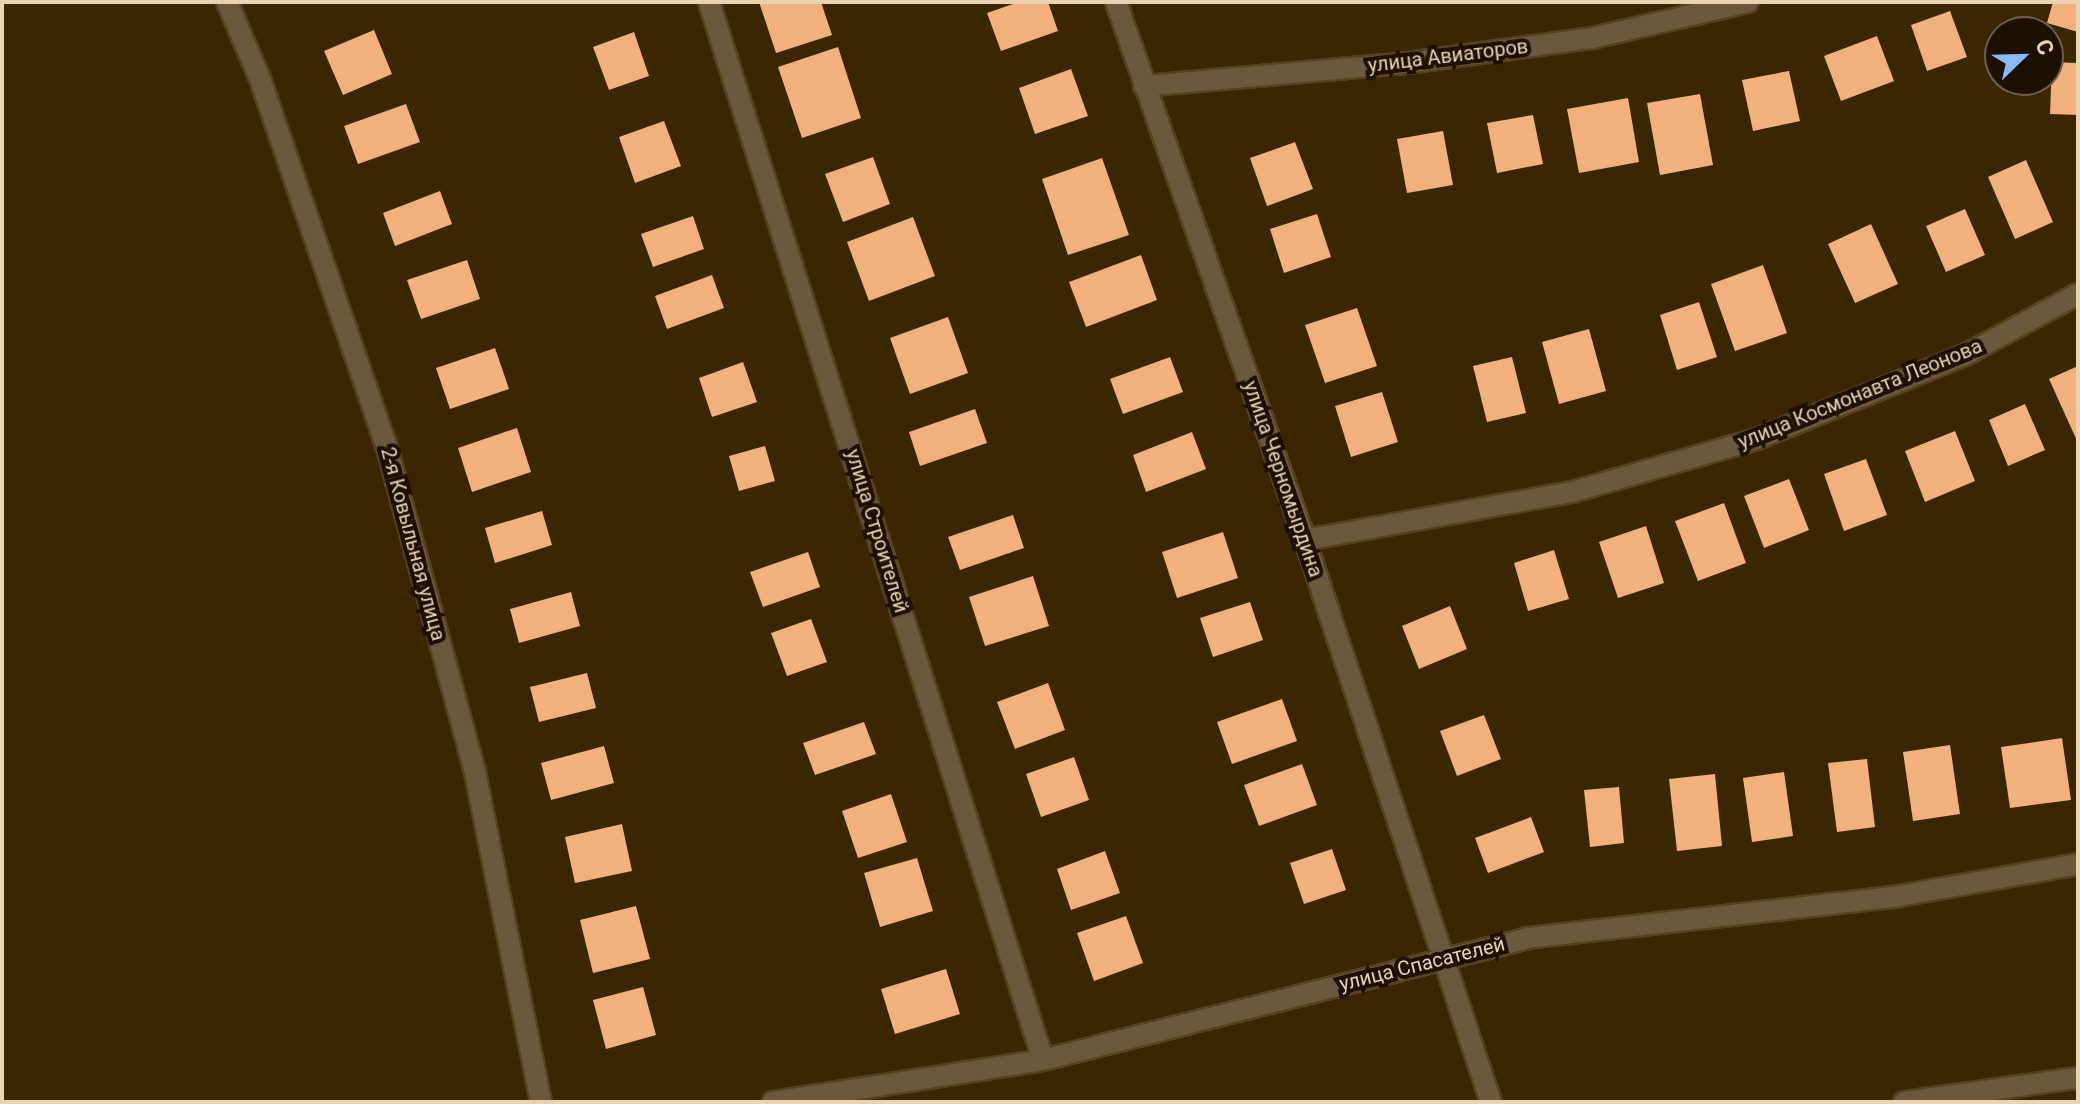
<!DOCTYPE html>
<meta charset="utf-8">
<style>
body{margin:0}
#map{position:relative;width:2080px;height:1104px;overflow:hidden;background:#3a2600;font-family:Roboto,sans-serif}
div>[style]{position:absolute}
.building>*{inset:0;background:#f2b07c}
.roads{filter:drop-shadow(2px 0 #56421c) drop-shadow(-2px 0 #56421c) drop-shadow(0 2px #56421c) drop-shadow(0 -2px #56421c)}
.minor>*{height:20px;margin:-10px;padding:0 10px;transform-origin:10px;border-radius:10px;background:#6a593e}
span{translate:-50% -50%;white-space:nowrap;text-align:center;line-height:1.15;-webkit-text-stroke:8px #1c1000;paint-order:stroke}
.street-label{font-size:20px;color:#e9d3b1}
.frame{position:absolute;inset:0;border:4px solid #e9d3b1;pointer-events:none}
.north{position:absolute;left:1984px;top:16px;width:80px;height:80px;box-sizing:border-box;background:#1c1000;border:2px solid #6e5e47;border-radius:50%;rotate:67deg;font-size:22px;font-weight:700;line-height:32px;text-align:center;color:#e9d3b1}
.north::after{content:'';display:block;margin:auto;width:28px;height:36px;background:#8db9fc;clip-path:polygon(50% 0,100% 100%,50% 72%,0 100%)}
</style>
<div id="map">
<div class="building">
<div style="clip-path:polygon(759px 2px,821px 2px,832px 35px,776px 53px)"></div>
<div style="clip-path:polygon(1019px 2px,1048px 2px,1058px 31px,1001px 51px,987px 13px)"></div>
<div style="clip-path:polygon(2053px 2px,2078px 2px,2078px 32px,2047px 23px)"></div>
<div style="clip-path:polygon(1950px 11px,1967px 57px,1927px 71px,1911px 25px)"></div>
<div style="clip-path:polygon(374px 30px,392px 74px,343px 95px,324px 51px)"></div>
<div style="clip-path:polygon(634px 32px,649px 76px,609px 90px,593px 47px)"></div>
<div style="clip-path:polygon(1877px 36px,1894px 81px,1841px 101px,1824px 56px)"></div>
<div style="clip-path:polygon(838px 47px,861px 118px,802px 138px,778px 67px)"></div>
<div style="clip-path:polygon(2052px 62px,2078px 63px,2078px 115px,2050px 114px)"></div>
<div style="clip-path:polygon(1071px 69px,1088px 116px,1035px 134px,1019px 88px)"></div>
<div style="clip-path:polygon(1789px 71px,1800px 121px,1753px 131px,1742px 80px)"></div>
<div style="clip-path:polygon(1700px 94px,1713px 165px,1660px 175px,1647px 103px)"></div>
<div style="clip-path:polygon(1628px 98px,1639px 162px,1579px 173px,1567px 109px)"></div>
<div style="clip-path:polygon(406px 104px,420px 142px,358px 164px,344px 126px)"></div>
<div style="clip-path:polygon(1533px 115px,1543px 164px,1497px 173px,1487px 123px)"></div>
<div style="clip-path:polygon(664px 121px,681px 166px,635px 183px,619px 137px)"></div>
<div style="clip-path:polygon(1443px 131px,1453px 185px,1407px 193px,1397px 139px)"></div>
<div style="clip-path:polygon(1295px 142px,1313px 189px,1267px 206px,1250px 158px)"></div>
<div style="clip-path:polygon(873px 157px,890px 204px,843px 222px,825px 174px)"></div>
<div style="clip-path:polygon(1102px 158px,1129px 235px,1068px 255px,1042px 179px)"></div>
<div style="clip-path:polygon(2026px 160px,2053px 222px,2015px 239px,1988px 177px)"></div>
<div style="clip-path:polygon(440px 191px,452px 224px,395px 246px,383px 213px)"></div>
<div style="clip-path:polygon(1965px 209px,1985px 255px,1946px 272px,1926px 226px)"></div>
<div style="clip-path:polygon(1317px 214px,1331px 257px,1284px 273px,1270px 229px)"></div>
<div style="clip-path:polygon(693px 216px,704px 249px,653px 267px,641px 234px)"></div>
<div style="clip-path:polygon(913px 217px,935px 276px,869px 301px,847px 242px)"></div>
<div style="clip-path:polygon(1871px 224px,1898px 284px,1855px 303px,1828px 244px)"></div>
<div style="clip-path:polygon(1141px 255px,1157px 300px,1086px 327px,1069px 282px)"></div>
<div style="clip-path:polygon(467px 260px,480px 299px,421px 319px,407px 280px)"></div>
<div style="clip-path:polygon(1763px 265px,1787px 333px,1735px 351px,1711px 284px)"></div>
<div style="clip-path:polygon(712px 275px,724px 308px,667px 329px,655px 296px)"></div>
<div style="clip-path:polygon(1699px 302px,1717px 357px,1677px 370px,1660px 315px)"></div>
<div style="clip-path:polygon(1357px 308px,1377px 366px,1325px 383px,1305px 325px)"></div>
<div style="clip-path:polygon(948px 317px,968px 373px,910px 394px,890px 338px)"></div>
<div style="clip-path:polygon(1589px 329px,1606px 391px,1559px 404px,1542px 342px)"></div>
<div style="clip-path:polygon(495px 348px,509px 389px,450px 409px,436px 368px)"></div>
<div style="clip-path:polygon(1170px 357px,1183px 392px,1123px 414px,1110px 379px)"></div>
<div style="clip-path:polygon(1512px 357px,1526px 413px,1487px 422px,1473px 366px)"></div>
<div style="clip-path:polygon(743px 362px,757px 402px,712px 417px,699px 378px)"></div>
<div style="clip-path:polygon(2078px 366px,2078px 443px,2049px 379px)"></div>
<div style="clip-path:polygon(1382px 392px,1398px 442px,1351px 457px,1335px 406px)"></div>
<div style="clip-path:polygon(2025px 404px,2045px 450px,2008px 466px,1989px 420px)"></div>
<div style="clip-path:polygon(975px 409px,987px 443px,920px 466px,909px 432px)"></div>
<div style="clip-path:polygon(517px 428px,531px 472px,472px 492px,458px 448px)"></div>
<div style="clip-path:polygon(1955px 431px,1975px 481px,1925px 502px,1905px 451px)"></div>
<div style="clip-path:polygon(1192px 432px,1206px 469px,1146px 492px,1133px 455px)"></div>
<div style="clip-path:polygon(765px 446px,775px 481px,739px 491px,729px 456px)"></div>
<div style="clip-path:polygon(1866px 459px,1887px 515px,1844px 531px,1824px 474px)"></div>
<div style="clip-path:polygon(1789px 479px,1809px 530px,1764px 548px,1744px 496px)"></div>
<div style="clip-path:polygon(1724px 503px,1746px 563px,1698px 581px,1675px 521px)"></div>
<div style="clip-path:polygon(542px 511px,552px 545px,495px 563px,485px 528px)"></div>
<div style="clip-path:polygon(1013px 515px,1024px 548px,960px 570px,948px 537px)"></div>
<div style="clip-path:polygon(1646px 526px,1664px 583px,1618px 598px,1599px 542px)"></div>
<div style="clip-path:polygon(1223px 532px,1238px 578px,1177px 598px,1162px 552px)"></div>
<div style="clip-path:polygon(1554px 550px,1569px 599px,1528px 611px,1514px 563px)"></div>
<div style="clip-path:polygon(808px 552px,820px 587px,763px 607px,750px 572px)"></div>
<div style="clip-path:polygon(1033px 576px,1049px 626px,985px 646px,969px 597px)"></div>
<div style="clip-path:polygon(571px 592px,580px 626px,519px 643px,510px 609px)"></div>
<div style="clip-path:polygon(1250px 602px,1263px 640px,1213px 657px,1200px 618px)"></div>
<div style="clip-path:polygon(1450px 606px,1467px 649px,1419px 669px,1402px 626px)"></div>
<div style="clip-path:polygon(811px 619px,827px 662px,787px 676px,771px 633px)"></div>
<div style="clip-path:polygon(587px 673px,596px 708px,539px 722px,530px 687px)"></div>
<div style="clip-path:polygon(1048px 683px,1065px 730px,1015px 749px,997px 702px)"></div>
<div style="clip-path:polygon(1282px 699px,1297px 741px,1232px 764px,1217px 722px)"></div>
<div style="clip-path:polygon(1484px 715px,1501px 759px,1457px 776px,1440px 731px)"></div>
<div style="clip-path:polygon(864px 722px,876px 754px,815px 775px,803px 743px)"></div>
<div style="clip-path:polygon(2062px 738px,2071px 800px,2010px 808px,2001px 747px)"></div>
<div style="clip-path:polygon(1950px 745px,1960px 814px,1913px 821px,1903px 752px)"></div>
<div style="clip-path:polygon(604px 746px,614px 783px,551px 800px,541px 763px)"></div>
<div style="clip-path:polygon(1074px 757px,1089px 800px,1041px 817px,1026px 774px)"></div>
<div style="clip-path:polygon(1867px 759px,1875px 827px,1837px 832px,1828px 763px)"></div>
<div style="clip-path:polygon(1302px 764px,1317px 805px,1259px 826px,1244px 785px)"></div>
<div style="clip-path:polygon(1784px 772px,1793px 836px,1752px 842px,1743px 778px)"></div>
<div style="clip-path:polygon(1715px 774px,1722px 846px,1677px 851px,1669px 779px)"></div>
<div style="clip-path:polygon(1619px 787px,1624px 843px,1590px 847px,1584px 790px)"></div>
<div style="clip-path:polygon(891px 794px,907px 842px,858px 858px,842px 811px)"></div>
<div style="clip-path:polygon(1531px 817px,1544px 852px,1488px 873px,1475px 838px)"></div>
<div style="clip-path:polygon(622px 824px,632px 871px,575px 883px,565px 837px)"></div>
<div style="clip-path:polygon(1332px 849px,1346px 890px,1304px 904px,1290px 863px)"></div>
<div style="clip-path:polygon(1105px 851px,1120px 893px,1071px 910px,1057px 869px)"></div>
<div style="clip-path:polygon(917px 858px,933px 911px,880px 927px,864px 873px)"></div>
<div style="clip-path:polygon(636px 906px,650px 959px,593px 973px,580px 920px)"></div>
<div style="clip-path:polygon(1126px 916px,1143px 963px,1094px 981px,1077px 933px)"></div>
<div style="clip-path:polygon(946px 969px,960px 1014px,895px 1034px,881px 989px)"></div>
<div style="clip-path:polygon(643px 987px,656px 1035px,606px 1049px,593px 1000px)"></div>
</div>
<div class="roads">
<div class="minor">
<div style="left:227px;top:2px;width:84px;rotate:66.8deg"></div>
<div style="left:260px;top:79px;width:386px;rotate:71deg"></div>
<div style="left:386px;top:444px;width:340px;rotate:74.8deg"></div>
<div style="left:475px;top:772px;width:337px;rotate:78.7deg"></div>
<div style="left:709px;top:2px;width:1109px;rotate:72.48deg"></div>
<div style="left:1116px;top:2px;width:570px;rotate:70.64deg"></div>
<div style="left:1305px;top:540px;width:592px;rotate:71.69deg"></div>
<div style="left:1144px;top:86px;width:264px;rotate:-5deg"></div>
<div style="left:1407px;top:63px;width:187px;rotate:-7.7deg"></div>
<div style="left:1592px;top:38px;width:160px;rotate:-13deg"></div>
<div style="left:1305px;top:540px;width:271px;rotate:-10.2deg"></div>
<div style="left:1572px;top:492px;width:192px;rotate:-16deg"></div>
<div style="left:1757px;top:439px;width:224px;rotate:-22deg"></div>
<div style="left:1965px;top:355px;width:128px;rotate:-28.4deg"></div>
<div style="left:773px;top:1102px;width:273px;rotate:-8.8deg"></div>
<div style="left:1043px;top:1060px;width:499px;rotate:-14.1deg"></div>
<div style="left:1527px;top:938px;width:374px;rotate:-6.4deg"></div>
<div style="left:1899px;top:896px;width:182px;rotate:-10.1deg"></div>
<div style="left:1904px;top:1102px;width:176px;rotate:-7.9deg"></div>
</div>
</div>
<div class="street-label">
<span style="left:1448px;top:56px;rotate:-7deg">улица Авиаторов</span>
<span style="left:1860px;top:394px;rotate:-22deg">улица Космонавта Леонова</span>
<span style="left:1283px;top:479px;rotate:71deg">улица Черномырдина</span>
<span style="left:877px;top:531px;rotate:73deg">улица Строителей</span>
<span style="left:413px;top:544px;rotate:75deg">2-я Ковыльная улица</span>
<span style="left:1422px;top:964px;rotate:-14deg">улица Спасателей</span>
</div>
<div class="frame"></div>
<div class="north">С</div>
</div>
